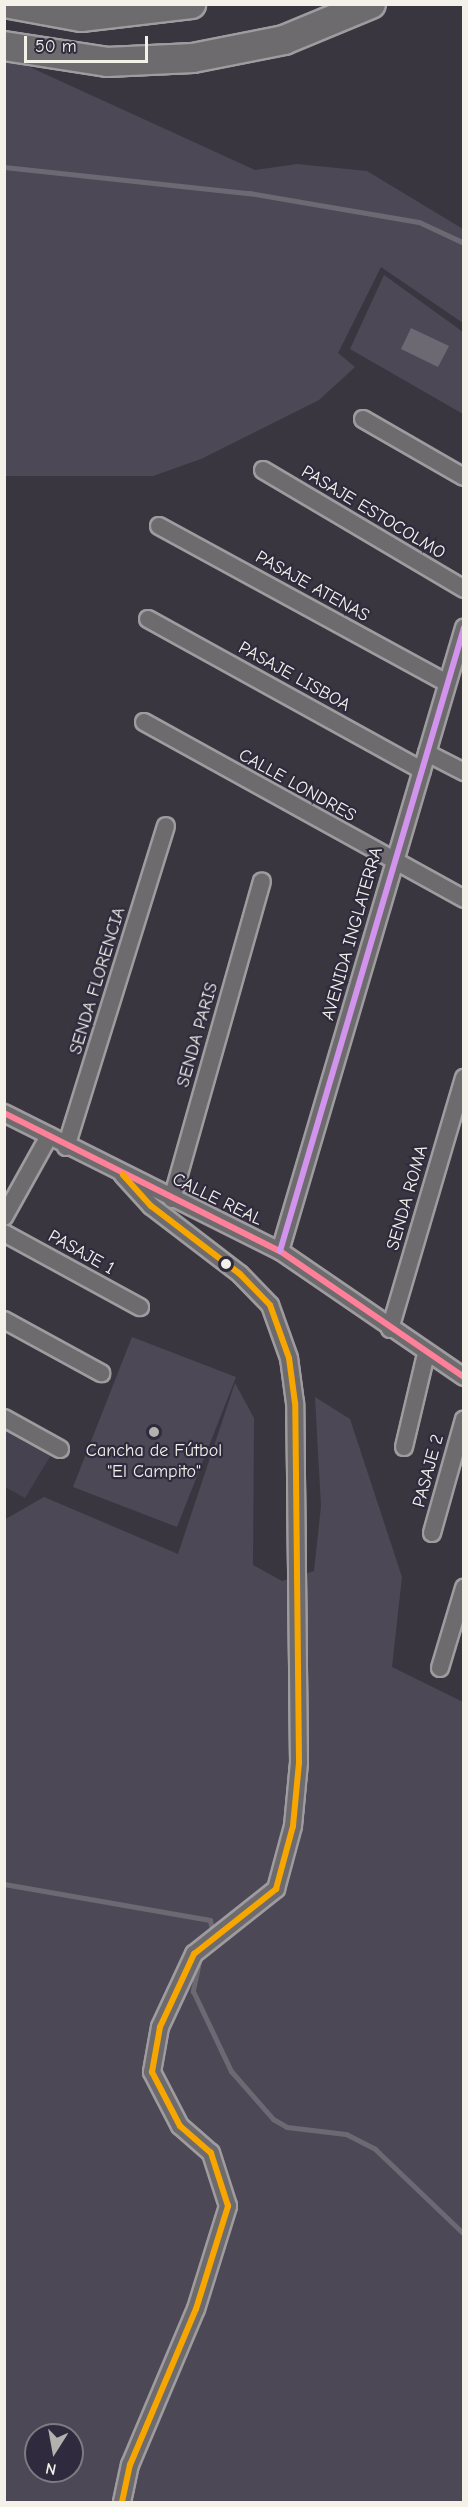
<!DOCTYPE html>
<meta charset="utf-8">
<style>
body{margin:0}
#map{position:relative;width:468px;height:2507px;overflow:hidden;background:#393640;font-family:"Comic Neue",sans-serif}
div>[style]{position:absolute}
.built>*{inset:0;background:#46424f}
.green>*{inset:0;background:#4d4856}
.water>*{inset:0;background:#6d6972}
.stream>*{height:5px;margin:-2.5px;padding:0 2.5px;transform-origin:2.5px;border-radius:2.5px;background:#6d6972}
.roads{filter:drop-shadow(2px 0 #9e9c9f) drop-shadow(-2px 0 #9e9c9f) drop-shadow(0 2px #9e9c9f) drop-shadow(0 -2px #9e9c9f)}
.street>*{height:16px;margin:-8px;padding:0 8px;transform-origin:8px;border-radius:8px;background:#6d6b6d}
.highway>*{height:28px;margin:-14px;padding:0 14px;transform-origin:14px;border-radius:14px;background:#6d6b6d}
.bus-1>*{height:6px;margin:-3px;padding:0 3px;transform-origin:3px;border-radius:3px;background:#ff8098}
.bus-2>*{height:6px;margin:-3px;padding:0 3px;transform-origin:3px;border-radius:3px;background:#d193ec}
.bus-3>*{height:6px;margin:-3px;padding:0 3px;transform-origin:3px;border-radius:3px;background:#f7a600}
.dots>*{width:16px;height:16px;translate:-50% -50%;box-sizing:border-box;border:3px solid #2f2a3d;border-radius:50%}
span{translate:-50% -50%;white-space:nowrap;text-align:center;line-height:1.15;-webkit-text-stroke:4.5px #2f2a3d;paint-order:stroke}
.street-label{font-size:18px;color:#f4f1e8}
.poi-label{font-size:18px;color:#f4f1e8}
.frame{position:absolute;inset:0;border:6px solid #f4f1e8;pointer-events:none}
.north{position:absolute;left:24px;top:2423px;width:60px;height:60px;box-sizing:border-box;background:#2f2a3d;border:2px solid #7e7a81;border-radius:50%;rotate:191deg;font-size:16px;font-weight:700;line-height:24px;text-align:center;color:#f4f1e8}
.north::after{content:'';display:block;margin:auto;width:21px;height:27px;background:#b3b0ad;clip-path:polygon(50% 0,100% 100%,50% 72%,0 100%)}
.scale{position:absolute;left:24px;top:36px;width:124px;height:27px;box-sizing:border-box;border:3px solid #f4f1e8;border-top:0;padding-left:8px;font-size:18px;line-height:21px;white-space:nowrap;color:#f4f1e8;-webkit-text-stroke:4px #2f2a3d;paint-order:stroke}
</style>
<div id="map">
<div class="built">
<div style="clip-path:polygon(5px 1430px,51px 1455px,25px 1498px,5px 1487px)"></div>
</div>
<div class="green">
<div style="clip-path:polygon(5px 61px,23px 64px,255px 170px,297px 164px,367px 171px,463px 229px,463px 323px,381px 267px,338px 353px,355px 367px,319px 400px,201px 459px,153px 476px,5px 476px)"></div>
<div style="clip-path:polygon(384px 275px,463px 332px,463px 414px,350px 349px)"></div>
<div style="clip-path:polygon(132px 1337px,236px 1377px,177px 1527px,73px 1487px)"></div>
<div style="clip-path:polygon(evenodd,235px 1383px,254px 1418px,253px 1565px,282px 1581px,314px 1571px,321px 1506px,315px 1397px,350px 1419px,402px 1577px,392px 1667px,463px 1702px,463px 2502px,5px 2502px,4px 1520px,44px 1497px,178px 1554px,235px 1383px,36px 2435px,72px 2435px,72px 2471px,36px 2471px,36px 2435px)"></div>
</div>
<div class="water">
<div style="clip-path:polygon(411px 328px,449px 346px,438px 367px,401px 349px)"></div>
</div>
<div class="stream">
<div style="left:4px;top:167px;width:246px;rotate:6.1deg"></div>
<div style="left:249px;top:193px;width:172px;rotate:9.7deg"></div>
<div style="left:419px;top:222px;width:50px;rotate:25deg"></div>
<div style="left:4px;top:1884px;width:209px;rotate:9.9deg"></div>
<div style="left:210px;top:1920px;width:14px;rotate:78deg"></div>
<div style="left:200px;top:1957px;width:35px;rotate:102deg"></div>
<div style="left:193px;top:1991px;width:89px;rotate:64.6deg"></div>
<div style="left:231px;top:2071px;width:64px;rotate:48.8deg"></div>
<div style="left:273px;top:2119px;width:16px;rotate:30deg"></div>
<div style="left:287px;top:2127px;width:59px;rotate:6.8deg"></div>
<div style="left:346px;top:2134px;width:33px;rotate:27deg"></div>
<div style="left:375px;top:2149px;width:123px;rotate:43.7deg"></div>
</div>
<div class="roads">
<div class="street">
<div style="left:363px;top:419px;width:116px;rotate:29.9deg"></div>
<div style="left:263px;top:470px;width:234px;rotate:30.6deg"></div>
<div style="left:159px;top:526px;width:328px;rotate:28.6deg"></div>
<div style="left:148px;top:619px;width:313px;rotate:28.9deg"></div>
<div style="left:144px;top:722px;width:366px;rotate:28.9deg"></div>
<div style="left:427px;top:753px;width:42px;rotate:27.2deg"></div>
<div style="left:4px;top:1113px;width:309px;rotate:26.6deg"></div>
<div style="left:280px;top:1251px;width:223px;rotate:34.4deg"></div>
<div style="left:66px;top:1147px;width:336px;rotate:-72.7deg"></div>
<div style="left:172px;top:1199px;width:330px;rotate:-74.2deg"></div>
<div style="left:4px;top:1217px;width:93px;rotate:-60.9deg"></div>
<div style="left:4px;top:1233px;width:155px;rotate:28.6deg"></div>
<div style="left:280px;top:1251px;width:650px;rotate:-73.55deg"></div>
<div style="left:4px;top:1320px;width:111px;rotate:28.7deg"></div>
<div style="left:390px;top:1329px;width:262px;rotate:-73.6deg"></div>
<div style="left:4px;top:1418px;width:64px;rotate:29deg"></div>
<div style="left:404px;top:1447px;width:96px;rotate:-76.7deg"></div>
<div style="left:432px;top:1533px;width:118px;rotate:-74.3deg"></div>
<div style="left:440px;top:1668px;width:84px;rotate:-73.3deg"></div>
<div style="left:122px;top:2502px;width:38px;rotate:-78deg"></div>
<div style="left:130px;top:2465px;width:169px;rotate:-67.1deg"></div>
<div style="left:196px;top:2309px;width:108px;rotate:-72.7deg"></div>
<div style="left:228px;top:2206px;width:56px;rotate:-107.8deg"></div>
<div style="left:211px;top:2153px;width:41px;rotate:-138.9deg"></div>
<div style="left:180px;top:2126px;width:61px;rotate:-117.4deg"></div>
<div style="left:152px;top:2072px;width:46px;rotate:-79.9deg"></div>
<div style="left:160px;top:2027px;width:81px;rotate:-65deg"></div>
<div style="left:194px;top:1954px;width:105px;rotate:-38.4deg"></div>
<div style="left:276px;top:1889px;width:65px;rotate:-74.9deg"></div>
<div style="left:293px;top:1826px;width:64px;rotate:-84.6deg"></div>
<div style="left:299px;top:1762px;width:359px;rotate:-90.6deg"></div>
<div style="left:295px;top:1403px;width:45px;rotate:-97.6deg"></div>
<div style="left:289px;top:1358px;width:56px;rotate:-109.7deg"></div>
<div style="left:270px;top:1305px;width:43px;rotate:-134.1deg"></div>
<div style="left:240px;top:1274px;width:112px;rotate:-142.6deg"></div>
<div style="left:151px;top:1206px;width:42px;rotate:-132.1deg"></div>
</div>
<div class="highway">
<div style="left:10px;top:4px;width:72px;rotate:10.4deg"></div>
<div style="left:81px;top:17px;width:111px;rotate:-6.7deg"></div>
<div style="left:4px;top:46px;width:104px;rotate:8.8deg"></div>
<div style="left:107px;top:62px;width:86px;rotate:-2.7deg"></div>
<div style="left:193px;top:58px;width:93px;rotate:-11.2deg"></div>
<div style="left:284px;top:40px;width:94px;rotate:-22.5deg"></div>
</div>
</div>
<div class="bus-1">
<div style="left:4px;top:1113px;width:309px;rotate:26.6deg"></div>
<div style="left:280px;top:1251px;width:223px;rotate:34.4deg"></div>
</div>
<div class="bus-2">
<div style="left:280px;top:1251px;width:650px;rotate:-73.55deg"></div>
</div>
<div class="bus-3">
<div style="left:122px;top:2502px;width:38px;rotate:-78deg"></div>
<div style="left:130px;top:2465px;width:169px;rotate:-67.1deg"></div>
<div style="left:196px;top:2309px;width:108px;rotate:-72.7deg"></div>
<div style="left:228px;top:2206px;width:56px;rotate:-107.8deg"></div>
<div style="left:211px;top:2153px;width:41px;rotate:-138.9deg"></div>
<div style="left:180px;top:2126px;width:61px;rotate:-117.4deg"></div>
<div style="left:152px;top:2072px;width:46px;rotate:-79.9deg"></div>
<div style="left:160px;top:2027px;width:81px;rotate:-65deg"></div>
<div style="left:194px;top:1954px;width:105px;rotate:-38.4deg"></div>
<div style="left:276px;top:1889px;width:65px;rotate:-74.9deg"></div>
<div style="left:293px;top:1826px;width:64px;rotate:-84.6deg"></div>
<div style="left:299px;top:1762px;width:359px;rotate:-90.6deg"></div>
<div style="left:295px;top:1403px;width:45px;rotate:-97.6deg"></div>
<div style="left:289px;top:1358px;width:56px;rotate:-109.7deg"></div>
<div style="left:270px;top:1305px;width:43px;rotate:-134.1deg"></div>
<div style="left:240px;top:1274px;width:112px;rotate:-142.6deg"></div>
<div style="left:151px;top:1206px;width:42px;rotate:-132.1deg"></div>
</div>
<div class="dots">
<div style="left:226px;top:1264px;background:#f4f1e8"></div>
<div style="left:154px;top:1432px;background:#b3b0ad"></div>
</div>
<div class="street-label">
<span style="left:373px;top:513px;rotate:31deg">PASAJE ESTOCOLMO</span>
<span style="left:312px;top:587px;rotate:29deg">PASAJE ATENAS</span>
<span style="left:294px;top:677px;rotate:29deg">PASAJE LISBOA</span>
<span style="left:297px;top:786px;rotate:29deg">CALLE LONDRES</span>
<span style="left:353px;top:934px;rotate:-74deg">AVENIDA INGLATERRA</span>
<span style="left:98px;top:981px;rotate:-73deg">SENDA FLORENCIA</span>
<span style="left:198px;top:1035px;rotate:-74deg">SENDA PARIS</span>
<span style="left:408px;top:1198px;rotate:-74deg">SENDA ROMA</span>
<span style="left:217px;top:1200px;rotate:26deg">CALLE REAL</span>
<span style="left:81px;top:1253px;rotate:29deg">PASAJE 1</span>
<span style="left:429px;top:1471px;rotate:-75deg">PASAJE 2</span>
</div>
<div class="poi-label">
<span style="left:154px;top:1462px">Cancha de Fútbol<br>"El Campito"</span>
</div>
<div class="frame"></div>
<div class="north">N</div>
<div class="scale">50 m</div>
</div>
